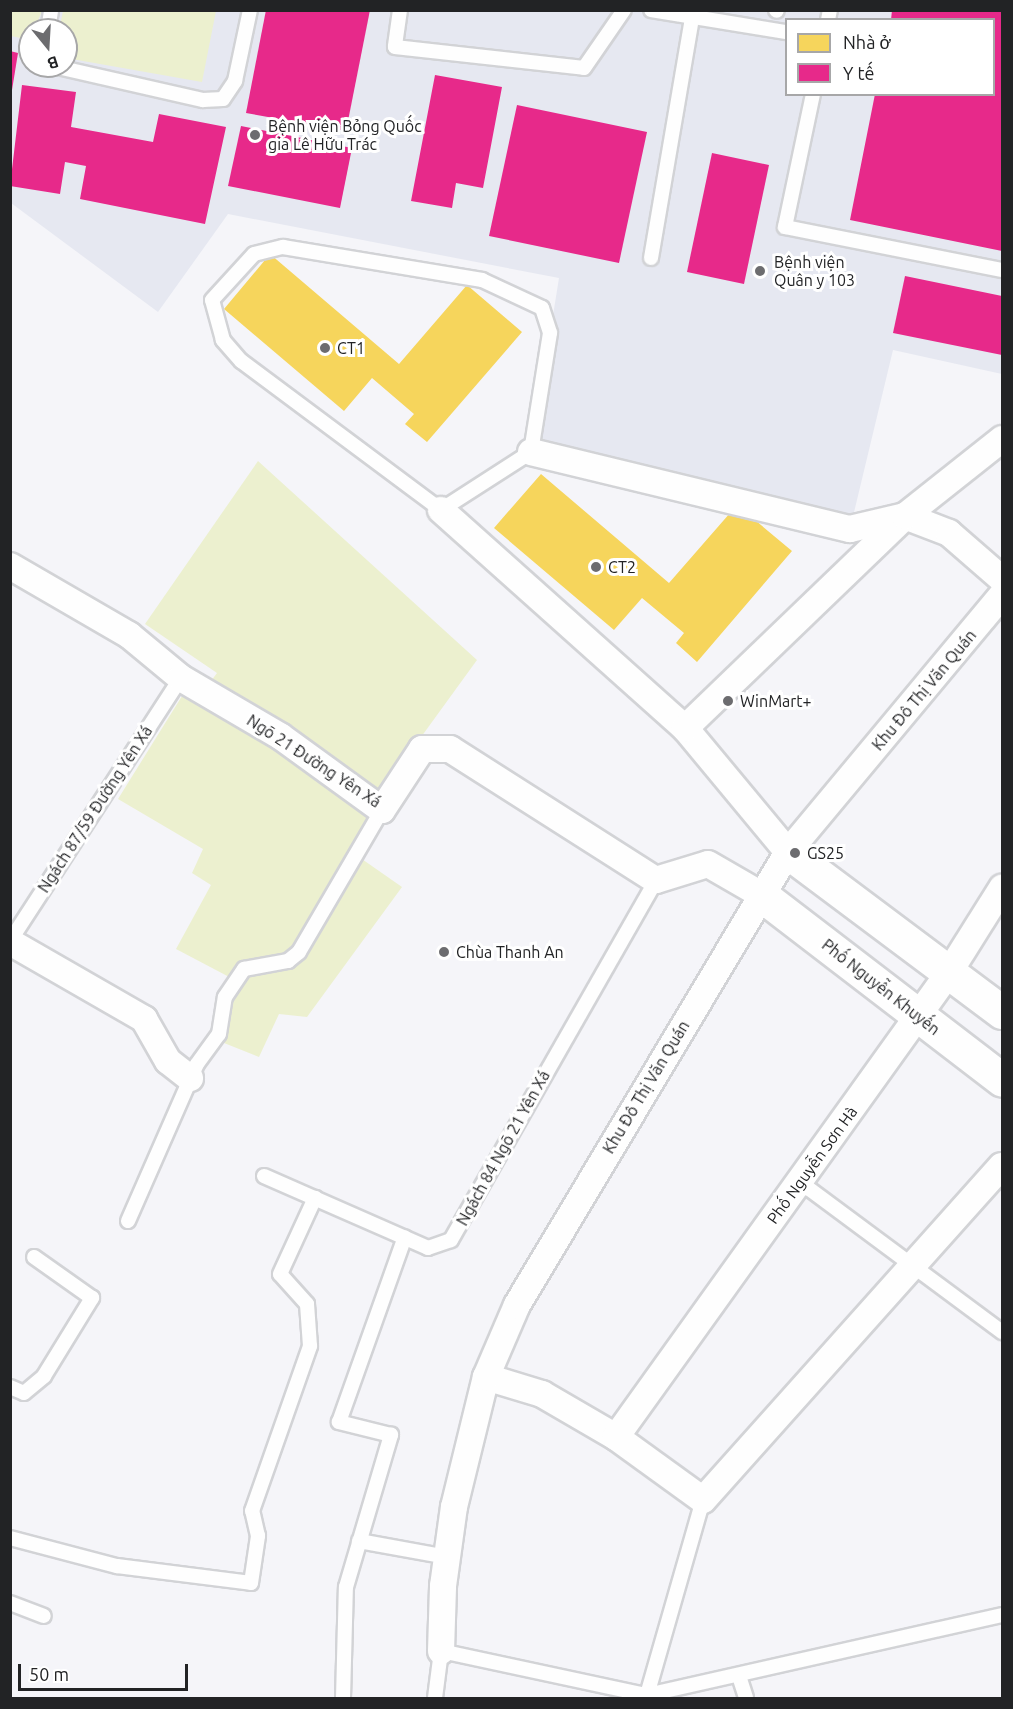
<!DOCTYPE html>
<meta charset="utf-8">
<style>
body{margin:0}
#map{position:relative;width:1013px;height:1709px;overflow:hidden;background:#f5f5f9;font-family:Ubuntu,sans-serif}
div>[style]{position:absolute}
.built>*{inset:0;background:#e6e8f1}
.green>*{inset:0;background:#ecf0cf}
.homes>*{inset:0;background:#f6d55c}
.health>*{inset:0;background:#e7298a}
.roads{filter:drop-shadow(2px 0 #d2d3d6) drop-shadow(-2px 0 #d2d3d6) drop-shadow(0 2px #d2d3d6) drop-shadow(0 -2px #d2d3d6)}
.service>*{height:14px;margin:-7px;padding:0 7px;transform-origin:7px;border-radius:7px;background:#fefefe}
.minor>*{height:26px;margin:-13px;padding:0 13px;transform-origin:13px;border-radius:13px;background:#fefefe}
.tertiary>*{height:33px;margin:-16.5px;padding:0 16.5px;transform-origin:16.5px;border-radius:16.5px;background:#fefefe}
.dots>*{width:16px;height:16px;translate:-50% -50%;box-sizing:border-box;border:3px solid #fff;border-radius:50%}
span{translate:-50% -50%;white-space:nowrap;text-align:center;line-height:1.15;-webkit-text-stroke:6px #fff;paint-order:stroke}
.poi-label{font-size:16px;color:#222325}
.left{translate:0 -50%;text-align:left}
.street-label{font-size:16px;color:#222325}
.frame{position:absolute;inset:0;border:12px solid #222325;pointer-events:none}
.legend{position:absolute;left:785px;top:18px;width:210px;height:78px;box-sizing:border-box;background:#fff;border:2px solid #a7a7a8;margin:0;padding:8px 10px;list-style:none;font-size:18px;color:#222325}
.legend li{display:flex;align-items:center;gap:12px;height:30px}
.legend b{width:30px;border:2px solid #a7a7a8}
.north{position:absolute;left:18px;top:18px;width:60px;height:60px;box-sizing:border-box;background:#fff;border:2px solid #a7a7a8;border-radius:50%;rotate:162deg;font-size:16px;font-weight:700;line-height:24px;text-align:center;color:#222325}
.north::after{content:'';display:block;margin:auto;width:21px;height:27px;background:#6c6c6f;clip-path:polygon(50% 0,100% 100%,50% 72%,0 100%)}
.scale{position:absolute;left:18px;top:1664px;width:170px;height:27px;box-sizing:border-box;border:3px solid #222325;border-top:0;padding-left:8px;font-size:18px;line-height:21px;white-space:nowrap;color:#222325;-webkit-text-stroke:4px #fff;paint-order:stroke}
</style>
<div id="map">
<div class="built">
<div style="clip-path:polygon(evenodd,11px 11px,1002px 11px,1002px 374px,893px 350px,850px 529px,531px 452px,559px 278px,228px 214px,158px 312px,11px 203px,11px 11px,786px 20px,994px 20px,994px 94px,786px 94px,786px 20px,11px 11px,30px 30px,66px 30px,66px 66px,30px 66px,30px 30px)"></div>
</div>
<div class="green">
<div style="clip-path:polygon(10px 11px,42px 11px,30px 40px,11px 36px)"></div>
<div style="clip-path:polygon(63px 11px,216px 11px,202px 82px,66px 58px,66px 30px,59px 30px)"></div>
<div style="clip-path:polygon(258px 461px,477px 660px,379px 795px,251px 704px,208px 685px,217px 673px,145px 624px)"></div>
<div style="clip-path:polygon(187px 688px,372px 815px,359px 857px,402px 887px,307px 1017px,279px 1014px,259px 1057px,219px 1041px,233px 979px,176px 949px,211px 885px,192px 873px,203px 849px,118px 799px)"></div>
</div>
<div class="homes">
<div style="clip-path:polygon(270px 254px,399px 364px,467px 285px,522px 332px,427px 442px,405px 424px,414px 414px,372px 378px,344px 411px,224px 309px)"></div>
<div style="clip-path:polygon(541px 474px,669px 583px,737px 505px,792px 551px,697px 662px,676px 643px,684px 633px,642px 598px,614px 630px,494px 528px)"></div>
</div>
<div class="health">
<div style="clip-path:polygon(266px 10px,370px 10px,346px 131px,246px 113px)"></div>
<div style="clip-path:polygon(892px 10px,1002px 10px,1002px 251px,850px 220px,875px 94px,994px 94px,994px 20px,891px 20px)"></div>
<div style="clip-path:polygon(10px 51px,18px 53px,12px 90px,10px 90px)"></div>
<div style="clip-path:polygon(435px 75px,502px 87px,483px 188px,456px 183px,452px 208px,411px 201px)"></div>
<div style="clip-path:polygon(22px 85px,76px 92px,71px 127px,153px 142px,159px 114px,226px 127px,205px 224px,80px 199px,86px 166px,65px 162px,60px 194px,10px 186px)"></div>
<div style="clip-path:polygon(517px 105px,647px 132px,619px 263px,489px 236px)"></div>
<div style="clip-path:polygon(241px 126px,352px 148px,340px 208px,228px 186px)"></div>
<div style="clip-path:polygon(712px 153px,769px 165px,744px 284px,687px 272px)"></div>
<div style="clip-path:polygon(905px 276px,1002px 296px,1002px 355px,893px 333px)"></div>
</div>
<div class="roads">
<div class="service">
<div style="left:400px;top:10px;width:37px;rotate:98deg"></div>
<div style="left:395px;top:47px;width:190px;rotate:6.3deg"></div>
<div style="left:584px;top:68px;width:70px;rotate:-55.4deg"></div>
<div style="left:651px;top:10px;width:137px;rotate:9.3deg"></div>
<div style="left:776px;top:10px;width:1px;rotate:45deg"></div>
<div style="left:828px;top:20px;width:10px;rotate:-79deg"></div>
<div style="left:48px;top:30px;width:20px;rotate:-81deg"></div>
<div style="left:53px;top:66px;width:154px;rotate:12.8deg"></div>
<div style="left:203px;top:100px;width:20px;rotate:-3deg"></div>
<div style="left:223px;top:99px;width:22px;rotate:-56deg"></div>
<div style="left:235px;top:81px;width:73px;rotate:-78.1deg"></div>
<div style="left:813px;top:94px;width:136px;rotate:101.9deg"></div>
<div style="left:785px;top:227px;width:221px;rotate:11.2deg"></div>
<div style="left:283px;top:247px;width:202px;rotate:9.4deg"></div>
<div style="left:482px;top:280px;width:66px;rotate:25deg"></div>
<div style="left:542px;top:308px;width:26px;rotate:72deg"></div>
<div style="left:550px;top:333px;width:121px;rotate:99.1deg"></div>
<div style="left:531px;top:452px;width:107px;rotate:147.2deg"></div>
<div style="left:441px;top:510px;width:249px;rotate:-143.3deg"></div>
<div style="left:241px;top:361px;width:28px;rotate:-131deg"></div>
<div style="left:223px;top:340px;width:41px;rotate:-105.4deg"></div>
<div style="left:212px;top:300px;width:62px;rotate:-47.6deg"></div>
<div style="left:254px;top:254px;width:30px;rotate:-14deg"></div>
<div style="left:651px;top:258px;width:244px;rotate:-80.3deg"></div>
<div style="left:10px;top:941px;width:314px;rotate:-57deg"></div>
<div style="left:264px;top:1176px;width:179px;rotate:23.7deg"></div>
<div style="left:428px;top:1248px;width:24px;rotate:-19deg"></div>
<div style="left:451px;top:1240px;width:414px;rotate:-60.3deg"></div>
<div style="left:800px;top:1182px;width:252px;rotate:36.6deg"></div>
<div style="left:128px;top:1221px;width:171px;rotate:-66.3deg"></div>
<div style="left:197px;top:1064px;width:37px;rotate:-54deg"></div>
<div style="left:219px;top:1034px;width:37px;rotate:-81deg"></div>
<div style="left:225px;top:997px;width:34px;rotate:-56deg"></div>
<div style="left:244px;top:969px;width:45px;rotate:-10.3deg"></div>
<div style="left:288px;top:961px;width:14px;rotate:-39deg"></div>
<div style="left:299px;top:952px;width:164px;rotate:-59.7deg"></div>
<div style="left:10px;top:1387px;width:15px;rotate:23deg"></div>
<div style="left:24px;top:1393px;width:26px;rotate:-40deg"></div>
<div style="left:44px;top:1376px;width:92px;rotate:-58.4deg"></div>
<div style="left:92px;top:1298px;width:71px;rotate:-144.7deg"></div>
<div style="left:10px;top:1538px;width:111px;rotate:14.7deg"></div>
<div style="left:117px;top:1566px;width:135px;rotate:7.2deg"></div>
<div style="left:251px;top:1583px;width:48px;rotate:-81.5deg"></div>
<div style="left:258px;top:1536px;width:26px;rotate:-103deg"></div>
<div style="left:252px;top:1511px;width:175px;rotate:-70.6deg"></div>
<div style="left:310px;top:1346px;width:42px;rotate:-94.1deg"></div>
<div style="left:307px;top:1304px;width:40px;rotate:-132deg"></div>
<div style="left:280px;top:1274px;width:84px;rotate:-65.3deg"></div>
<div style="left:359px;top:1541px;width:89px;rotate:10.3deg"></div>
<div style="left:10px;top:1603px;width:36px;rotate:21deg"></div>
<div style="left:739px;top:1676px;width:23px;rotate:72deg"></div>
<div style="left:647px;top:1695px;width:203px;rotate:-74deg"></div>
<div style="left:343px;top:1698px;width:111px;rotate:-88.5deg"></div>
<div style="left:346px;top:1587px;width:159px;rotate:-73.5deg"></div>
<div style="left:391px;top:1435px;width:54px;rotate:-166deg"></div>
<div style="left:339px;top:1422px;width:196px;rotate:-70.4deg"></div>
<div style="left:435px;top:1698px;width:47px;rotate:-82.7deg"></div>
<div style="left:441px;top:1651px;width:211px;rotate:12.1deg"></div>
<div style="left:647px;top:1695px;width:364px;rotate:-12.7deg"></div>
</div>
<div class="minor">
<div style="left:531px;top:452px;width:328px;rotate:13.6deg"></div>
<div style="left:850px;top:529px;width:57px;rotate:-13.3deg"></div>
<div style="left:905px;top:516px;width:47px;rotate:21.1deg"></div>
<div style="left:949px;top:533px;width:70px;rotate:41deg"></div>
<div style="left:441px;top:510px;width:327px;rotate:41.8deg"></div>
<div style="left:685px;top:728px;width:161px;rotate:50.3deg"></div>
<div style="left:10px;top:566px;width:138px;rotate:30.1deg"></div>
<div style="left:129px;top:635px;width:67px;rotate:39.6deg"></div>
<div style="left:181px;top:678px;width:115px;rotate:30.4deg"></div>
<div style="left:280px;top:736px;width:126px;rotate:36deg"></div>
<div style="left:382px;top:810px;width:73px;rotate:-56.7deg"></div>
<div style="left:422px;top:749px;width:28px"></div>
<div style="left:450px;top:749px;width:244px;rotate:32.5deg"></div>
<div style="left:656px;top:880px;width:54px;rotate:-17.1deg"></div>
<div style="left:708px;top:864px;width:60px;rotate:30deg"></div>
<div style="left:685px;top:728px;width:306px;rotate:-43.9deg"></div>
<div style="left:905px;top:516px;width:124px;rotate:-38.4deg"></div>
<div style="left:10px;top:942px;width:155px;rotate:29.9deg"></div>
<div style="left:144px;top:1019px;width:48px;rotate:60.3deg"></div>
<div style="left:168px;top:1061px;width:28px;rotate:38deg"></div>
<div style="left:486px;top:1377px;width:59px;rotate:16.9deg"></div>
<div style="left:542px;top:1394px;width:86px;rotate:30.2deg"></div>
<div style="left:616px;top:1437px;width:107px;rotate:35.9deg"></div>
<div style="left:703px;top:1500px;width:448px;rotate:-48.2deg"></div>
<div style="left:616px;top:1437px;width:570px;rotate:-54.36deg"></div>
<div style="left:948px;top:974px;width:102px;rotate:-57.9deg"></div>
<div style="left:441px;top:1651px;width:65px;rotate:-88.2deg"></div>
<div style="left:443px;top:1586px;width:80px;rotate:-82.1deg"></div>
<div style="left:454px;top:1507px;width:134px;rotate:-76.2deg"></div>
<div style="left:486px;top:1377px;width:78px;rotate:-66.7deg"></div>
<div style="left:517px;top:1305px;width:528px;rotate:-59.11deg"></div>
<div style="left:788px;top:852px;width:334px;rotate:-50.2deg"></div>
</div>
<div class="tertiary">
<div style="left:788px;top:852px;width:267px;rotate:36.8deg"></div>
<div style="left:760px;top:894px;width:305px;rotate:37.5deg"></div>
</div>
</div>
<div class="dots">
<div style="left:255px;top:135px;background:#6c6c6f"></div>
<div style="left:760px;top:271px;background:#6c6c6f"></div>
<div style="left:325px;top:348px;background:#6c6c6f"></div>
<div style="left:596px;top:567px;background:#6c6c6f"></div>
<div style="left:728px;top:701px;background:#6c6c6f"></div>
<div style="left:795px;top:853px;background:#6c6c6f"></div>
<div style="left:444px;top:952px;background:#6c6c6f"></div>
</div>
<div class="poi-label">
<span class="left" style="left:268px;top:135px">Bệnh viện Bỏng Quốc<br>gia Lê Hữu Trác</span>
<span class="left" style="left:774px;top:271px">Bệnh viện<br>Quân y 103</span>
<span class="left" style="left:337px;top:348px">CT1</span>
<span class="left" style="left:608px;top:567px">CT2</span>
<span class="left" style="left:740px;top:701px">WinMart+</span>
<span class="left" style="left:807px;top:853px">GS25</span>
<span class="left" style="left:456px;top:952px">Chùa Thanh An</span>
</div>
<div class="street-label">
<span style="left:924px;top:690px;rotate:-50deg">Khu Đô Thị Văn Quán</span>
<span style="left:314px;top:761px;rotate:33deg">Ngõ 21 Đường Yên Xá</span>
<span style="left:95px;top:809px;rotate:-57deg">Ngách 87/59 Đường Yên Xá</span>
<span style="left:881px;top:987px;rotate:38deg">Phố Nguyễn Khuyến</span>
<span style="left:646px;top:1087px;rotate:-59deg">Khu Đô Thị Văn Quán</span>
<span style="left:503px;top:1148px;rotate:-61deg">Ngách 84 Ngõ 21 Yên Xá</span>
<span style="left:812px;top:1165px;rotate:-54deg">Phố Nguyễn Sơn Hà</span>
</div>
<div class="frame"></div>
<ul class="legend">
<li><b style="height:16px;background:#f6d55c"></b>Nhà ở</li>
<li><b style="height:16px;background:#e7298a"></b>Y tế</li>
</ul>
<div class="north">B</div>
<div class="scale">50 m</div>
</div>
